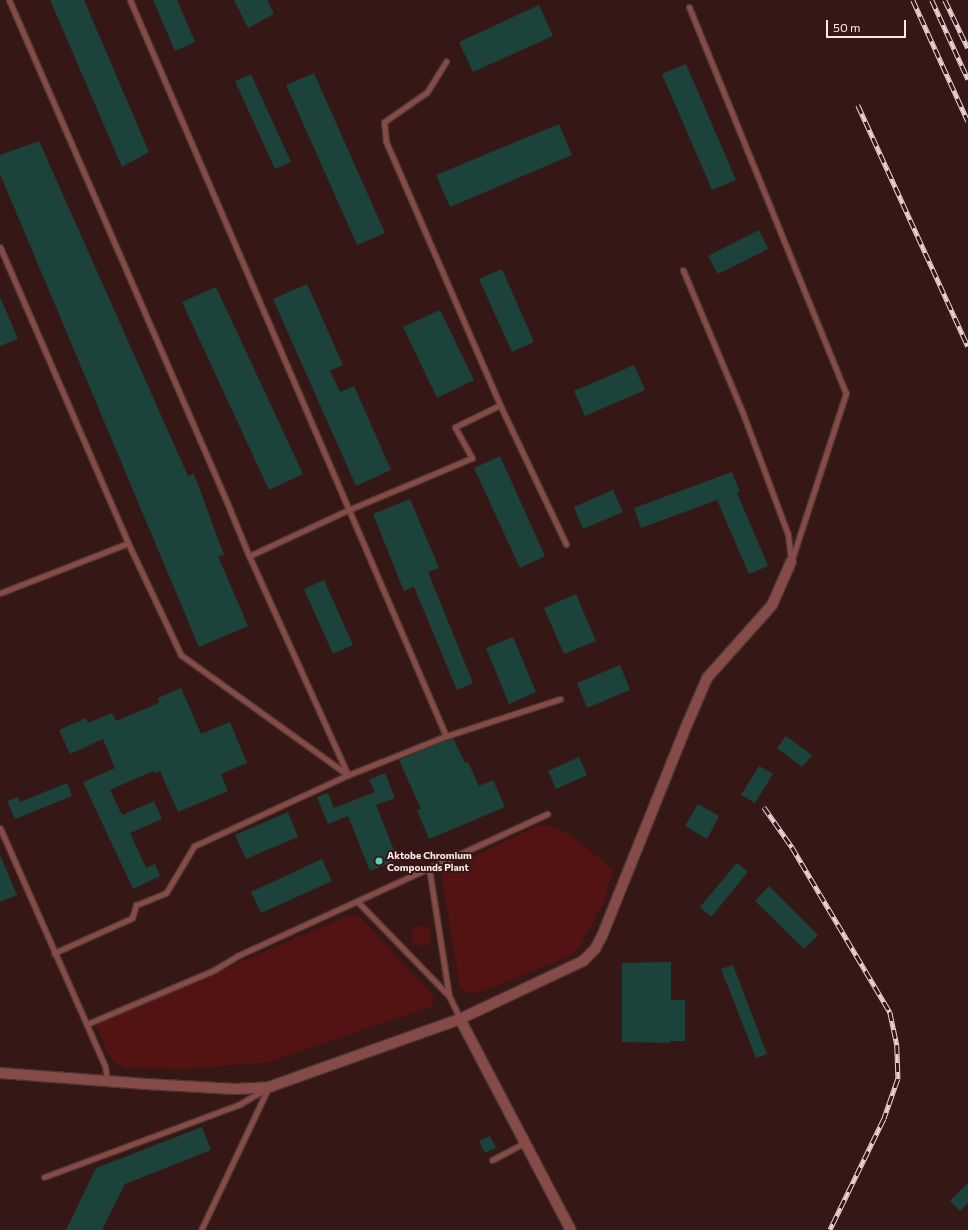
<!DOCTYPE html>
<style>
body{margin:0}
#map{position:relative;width:968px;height:1230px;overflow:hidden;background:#351816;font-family:Commissioner,sans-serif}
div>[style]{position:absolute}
.green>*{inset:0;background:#531313}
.round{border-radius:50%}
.building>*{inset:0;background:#1b423b}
.roads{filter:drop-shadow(1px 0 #513533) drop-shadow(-1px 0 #513533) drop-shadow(0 1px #513533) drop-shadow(0 -1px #513533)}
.service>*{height:5px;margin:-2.5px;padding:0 2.5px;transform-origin:2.5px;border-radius:2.5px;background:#854c47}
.minor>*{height:10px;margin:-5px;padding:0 5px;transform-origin:5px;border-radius:5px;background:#854c47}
.rail>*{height:4.5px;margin-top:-2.25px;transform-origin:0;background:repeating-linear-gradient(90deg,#351816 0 9px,#ead4d2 0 18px);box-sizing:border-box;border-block:1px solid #ead4d2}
.dots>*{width:11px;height:11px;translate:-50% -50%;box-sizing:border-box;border:2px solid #351816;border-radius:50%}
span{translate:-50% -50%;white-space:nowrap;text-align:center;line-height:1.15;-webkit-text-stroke:4px #351816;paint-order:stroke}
.poi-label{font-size:10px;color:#fee9e7;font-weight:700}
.left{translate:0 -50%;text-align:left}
.scale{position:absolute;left:826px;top:20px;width:80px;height:18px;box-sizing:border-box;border:2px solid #fee9e7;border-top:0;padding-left:5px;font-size:12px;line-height:14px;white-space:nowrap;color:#fee9e7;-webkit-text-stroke:3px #351816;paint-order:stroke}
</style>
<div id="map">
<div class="green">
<div style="clip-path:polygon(543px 825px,559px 829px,573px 837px,611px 868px,614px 874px,606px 887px,608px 894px,580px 946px,570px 956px,478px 993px,468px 992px,460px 987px,441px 873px,537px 826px)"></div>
<div style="clip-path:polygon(350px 915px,359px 916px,432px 994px,434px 999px,432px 1006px,269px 1062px,187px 1069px,126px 1068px,114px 1062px,108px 1054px,96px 1024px)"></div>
<div class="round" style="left:411px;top:926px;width:20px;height:20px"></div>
</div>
<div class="building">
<div style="clip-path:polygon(50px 0,84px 0,149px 152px,122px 167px)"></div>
<div style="clip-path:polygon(153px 0,177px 0,195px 42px,175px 51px)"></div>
<div style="clip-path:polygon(234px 0,267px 0,274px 14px,248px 28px)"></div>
<div style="clip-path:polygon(539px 5px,553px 36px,473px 72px,459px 42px)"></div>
<div style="clip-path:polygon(686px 64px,736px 180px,712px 190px,662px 74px)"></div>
<div style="clip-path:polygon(314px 73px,385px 233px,357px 245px,286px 85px)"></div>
<div style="clip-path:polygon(251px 74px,291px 162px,275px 169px,235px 81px)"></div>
<div style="clip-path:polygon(559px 124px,572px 155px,450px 207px,436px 175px)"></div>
<div style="clip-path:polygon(39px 141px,188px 476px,194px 474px,224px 555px,218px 556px,248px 626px,199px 647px,0 174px,0 155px)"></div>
<div style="clip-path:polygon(759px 230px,768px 249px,718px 274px,708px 256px)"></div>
<div style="clip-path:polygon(502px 269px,534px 342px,512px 352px,479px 279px)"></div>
<div style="clip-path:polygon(307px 284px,343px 365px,330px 371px,340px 392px,354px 386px,391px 470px,356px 486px,273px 299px)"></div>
<div style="clip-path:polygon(216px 287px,303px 474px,269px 490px,182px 302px)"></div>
<div style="clip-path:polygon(0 297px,18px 339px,0 346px)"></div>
<div style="clip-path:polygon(440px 310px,474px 380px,437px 398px,403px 327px)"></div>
<div style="clip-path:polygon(634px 365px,645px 390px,585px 416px,574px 391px)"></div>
<div style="clip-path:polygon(500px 456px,545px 556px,520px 568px,474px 468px)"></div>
<div style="clip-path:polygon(732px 472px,740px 492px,737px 493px,768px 566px,749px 574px,717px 500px,641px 528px,634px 508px)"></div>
<div style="clip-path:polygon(613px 490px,623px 512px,583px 529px,574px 507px)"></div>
<div style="clip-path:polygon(410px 499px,439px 568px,428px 572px,473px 683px,457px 690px,414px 587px,404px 591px,373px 514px)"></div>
<div style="clip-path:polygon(324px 580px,353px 645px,333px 654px,304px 589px)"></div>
<div style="clip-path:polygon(576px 594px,596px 641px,564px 654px,544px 608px)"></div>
<div style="clip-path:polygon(513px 637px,536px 692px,509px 704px,486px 648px)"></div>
<div style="clip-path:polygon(620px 665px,630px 690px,587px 708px,577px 683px)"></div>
<div style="clip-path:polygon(181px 688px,201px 734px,230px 722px,247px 763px,221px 774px,228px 791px,178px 812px,160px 771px,154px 773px,153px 771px,110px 790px,122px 815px,154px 801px,162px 819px,130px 833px,146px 868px,155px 864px,160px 876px,133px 889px,83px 782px,115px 768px,103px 739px,70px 754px,59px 730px,86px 718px,88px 723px,112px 713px,116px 721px,159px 703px,158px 698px)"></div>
<div style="clip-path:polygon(786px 736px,812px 755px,802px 767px,777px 748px)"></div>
<div style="clip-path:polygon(453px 738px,465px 763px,468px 762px,479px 786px,493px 780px,505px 807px,429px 839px,417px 810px,421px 809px,399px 760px)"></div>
<div style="clip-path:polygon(579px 757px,587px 775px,556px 789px,548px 771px)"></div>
<div style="clip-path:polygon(759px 766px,773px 774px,755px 803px,741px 795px)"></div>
<div style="clip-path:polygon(385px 773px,395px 798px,376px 805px,398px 860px,370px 871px,348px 816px,328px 824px,317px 797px,328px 793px,334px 808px,375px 792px,369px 780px)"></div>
<div style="clip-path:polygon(67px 783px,72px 796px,15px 819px,7px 801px,18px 797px,20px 802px)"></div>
<div style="clip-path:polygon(698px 804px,719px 816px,707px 839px,685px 826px)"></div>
<div style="clip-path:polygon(288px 812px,298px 837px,246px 859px,235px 835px)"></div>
<div style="clip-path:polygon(0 855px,17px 895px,0 902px)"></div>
<div style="clip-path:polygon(322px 859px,332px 881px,261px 913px,251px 892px)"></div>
<div style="clip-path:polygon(737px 863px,748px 872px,711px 917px,700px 907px)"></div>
<div style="clip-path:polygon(769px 886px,818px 935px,804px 949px,755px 901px)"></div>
<div style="clip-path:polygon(671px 962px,671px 1000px,685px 1000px,685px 1041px,670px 1041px,670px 1043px,622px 1042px,622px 963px)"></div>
<div style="clip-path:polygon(733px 965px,767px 1054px,756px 1058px,721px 969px)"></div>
<div style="clip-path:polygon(202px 1127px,211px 1150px,125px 1184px,102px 1230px,66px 1230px,96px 1168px)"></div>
<div style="clip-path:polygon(490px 1136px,496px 1148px,485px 1153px,479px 1141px)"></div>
<div style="clip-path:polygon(968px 1183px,968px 1203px,960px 1211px,950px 1201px)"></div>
</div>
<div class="roads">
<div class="service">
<div style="left:9px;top:0;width:545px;rotate:66.54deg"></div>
<div style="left:226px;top:500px;width:61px;rotate:67.7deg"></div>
<div style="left:689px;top:7px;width:417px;rotate:67.9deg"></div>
<div style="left:846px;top:393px;width:178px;rotate:108deg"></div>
<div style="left:0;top:247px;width:322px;rotate:66.6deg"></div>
<div style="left:128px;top:543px;width:124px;rotate:64.7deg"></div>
<div style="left:181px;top:655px;width:206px;rotate:35.7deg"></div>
<div style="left:348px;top:775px;width:105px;rotate:-21.7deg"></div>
<div style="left:446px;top:736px;width:801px;rotate:-113.24deg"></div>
<div style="left:683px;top:270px;width:153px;rotate:67.3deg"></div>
<div style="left:742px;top:411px;width:132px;rotate:69.6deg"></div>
<div style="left:788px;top:535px;width:24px;rotate:83deg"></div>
<div style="left:500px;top:405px;width:154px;rotate:64.6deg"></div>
<div style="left:0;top:593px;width:137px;rotate:-21.3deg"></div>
<div style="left:446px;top:736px;width:120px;rotate:-18deg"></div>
<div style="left:0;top:828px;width:260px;rotate:66.2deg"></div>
<div style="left:105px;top:1066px;width:15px;rotate:82deg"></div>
<div style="left:357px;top:901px;width:132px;rotate:45.9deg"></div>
<div style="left:449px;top:996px;width:130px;rotate:-98.9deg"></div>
<div style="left:54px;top:953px;width:85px;rotate:-24.2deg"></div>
<div style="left:132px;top:918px;width:14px;rotate:-73deg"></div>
<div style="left:136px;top:905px;width:32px;rotate:-22deg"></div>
<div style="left:166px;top:893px;width:55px;rotate:-59.2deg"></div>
<div style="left:194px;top:846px;width:170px;rotate:-24.8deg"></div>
<div style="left:348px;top:775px;width:240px;rotate:-114.3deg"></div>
<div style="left:249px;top:556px;width:109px;rotate:-24.9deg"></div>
<div style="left:348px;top:510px;width:134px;rotate:-22.8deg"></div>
<div style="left:472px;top:458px;width:35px;rotate:-119deg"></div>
<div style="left:455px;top:427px;width:50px;rotate:-26.1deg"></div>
<div style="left:500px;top:405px;width:288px;rotate:-113.4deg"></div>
<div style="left:386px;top:141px;width:19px;rotate:-96deg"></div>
<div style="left:384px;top:122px;width:52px;rotate:-34.9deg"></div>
<div style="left:427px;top:92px;width:36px;rotate:-58deg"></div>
<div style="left:449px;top:996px;width:25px;rotate:64deg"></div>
<div style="left:87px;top:1024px;width:138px;rotate:-23deg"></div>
<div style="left:214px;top:970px;width:29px;rotate:-31deg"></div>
<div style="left:239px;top:955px;width:339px;rotate:-24.6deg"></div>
<div style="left:492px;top:1160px;width:36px;rotate:-28deg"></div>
<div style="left:44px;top:1177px;width:207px;rotate:-20.4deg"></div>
<div style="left:238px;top:1105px;width:30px;rotate:-30deg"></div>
<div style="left:201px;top:1230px;width:157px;rotate:-64.7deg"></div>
</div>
<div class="minor">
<div style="left:460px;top:1019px;width:238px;rotate:62.3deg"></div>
<div style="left:0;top:1073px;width:146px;rotate:4.3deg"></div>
<div style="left:146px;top:1084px;width:89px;rotate:3.2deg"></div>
<div style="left:235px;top:1089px;width:34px;rotate:-3deg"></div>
<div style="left:269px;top:1087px;width:203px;rotate:-19.6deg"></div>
<div style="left:460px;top:1019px;width:136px;rotate:-25.2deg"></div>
<div style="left:583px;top:961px;width:17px;rotate:-45deg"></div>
<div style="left:595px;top:949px;width:15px;rotate:-62deg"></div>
<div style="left:602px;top:936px;width:218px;rotate:-68.1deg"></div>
<div style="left:683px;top:734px;width:61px;rotate:-66.8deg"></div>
<div style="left:707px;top:678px;width:98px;rotate:-48.3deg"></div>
<div style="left:772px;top:605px;width:47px;rotate:-66.2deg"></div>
</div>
</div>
<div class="rail">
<div style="left:913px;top:0;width:133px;rotate:65.6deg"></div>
<div style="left:932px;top:0;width:87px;rotate:65.5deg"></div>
<div style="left:945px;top:0;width:53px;rotate:64.4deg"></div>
<div style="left:858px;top:105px;width:265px;rotate:65.5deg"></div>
<div style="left:764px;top:807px;width:49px;rotate:55deg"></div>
<div style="left:792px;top:847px;width:192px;rotate:59.3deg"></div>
<div style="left:890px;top:1012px;width:34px;rotate:78deg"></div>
<div style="left:897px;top:1045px;width:34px;rotate:88deg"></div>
<div style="left:898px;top:1079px;width:42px;rotate:109.3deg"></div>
<div style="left:884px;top:1119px;width:123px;rotate:115.9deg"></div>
</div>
<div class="dots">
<div style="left:379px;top:861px;background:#5cceba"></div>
</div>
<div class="poi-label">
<span class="left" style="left:387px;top:861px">Aktobe Chromium<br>Compounds Plant</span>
</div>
<div class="scale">50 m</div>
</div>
